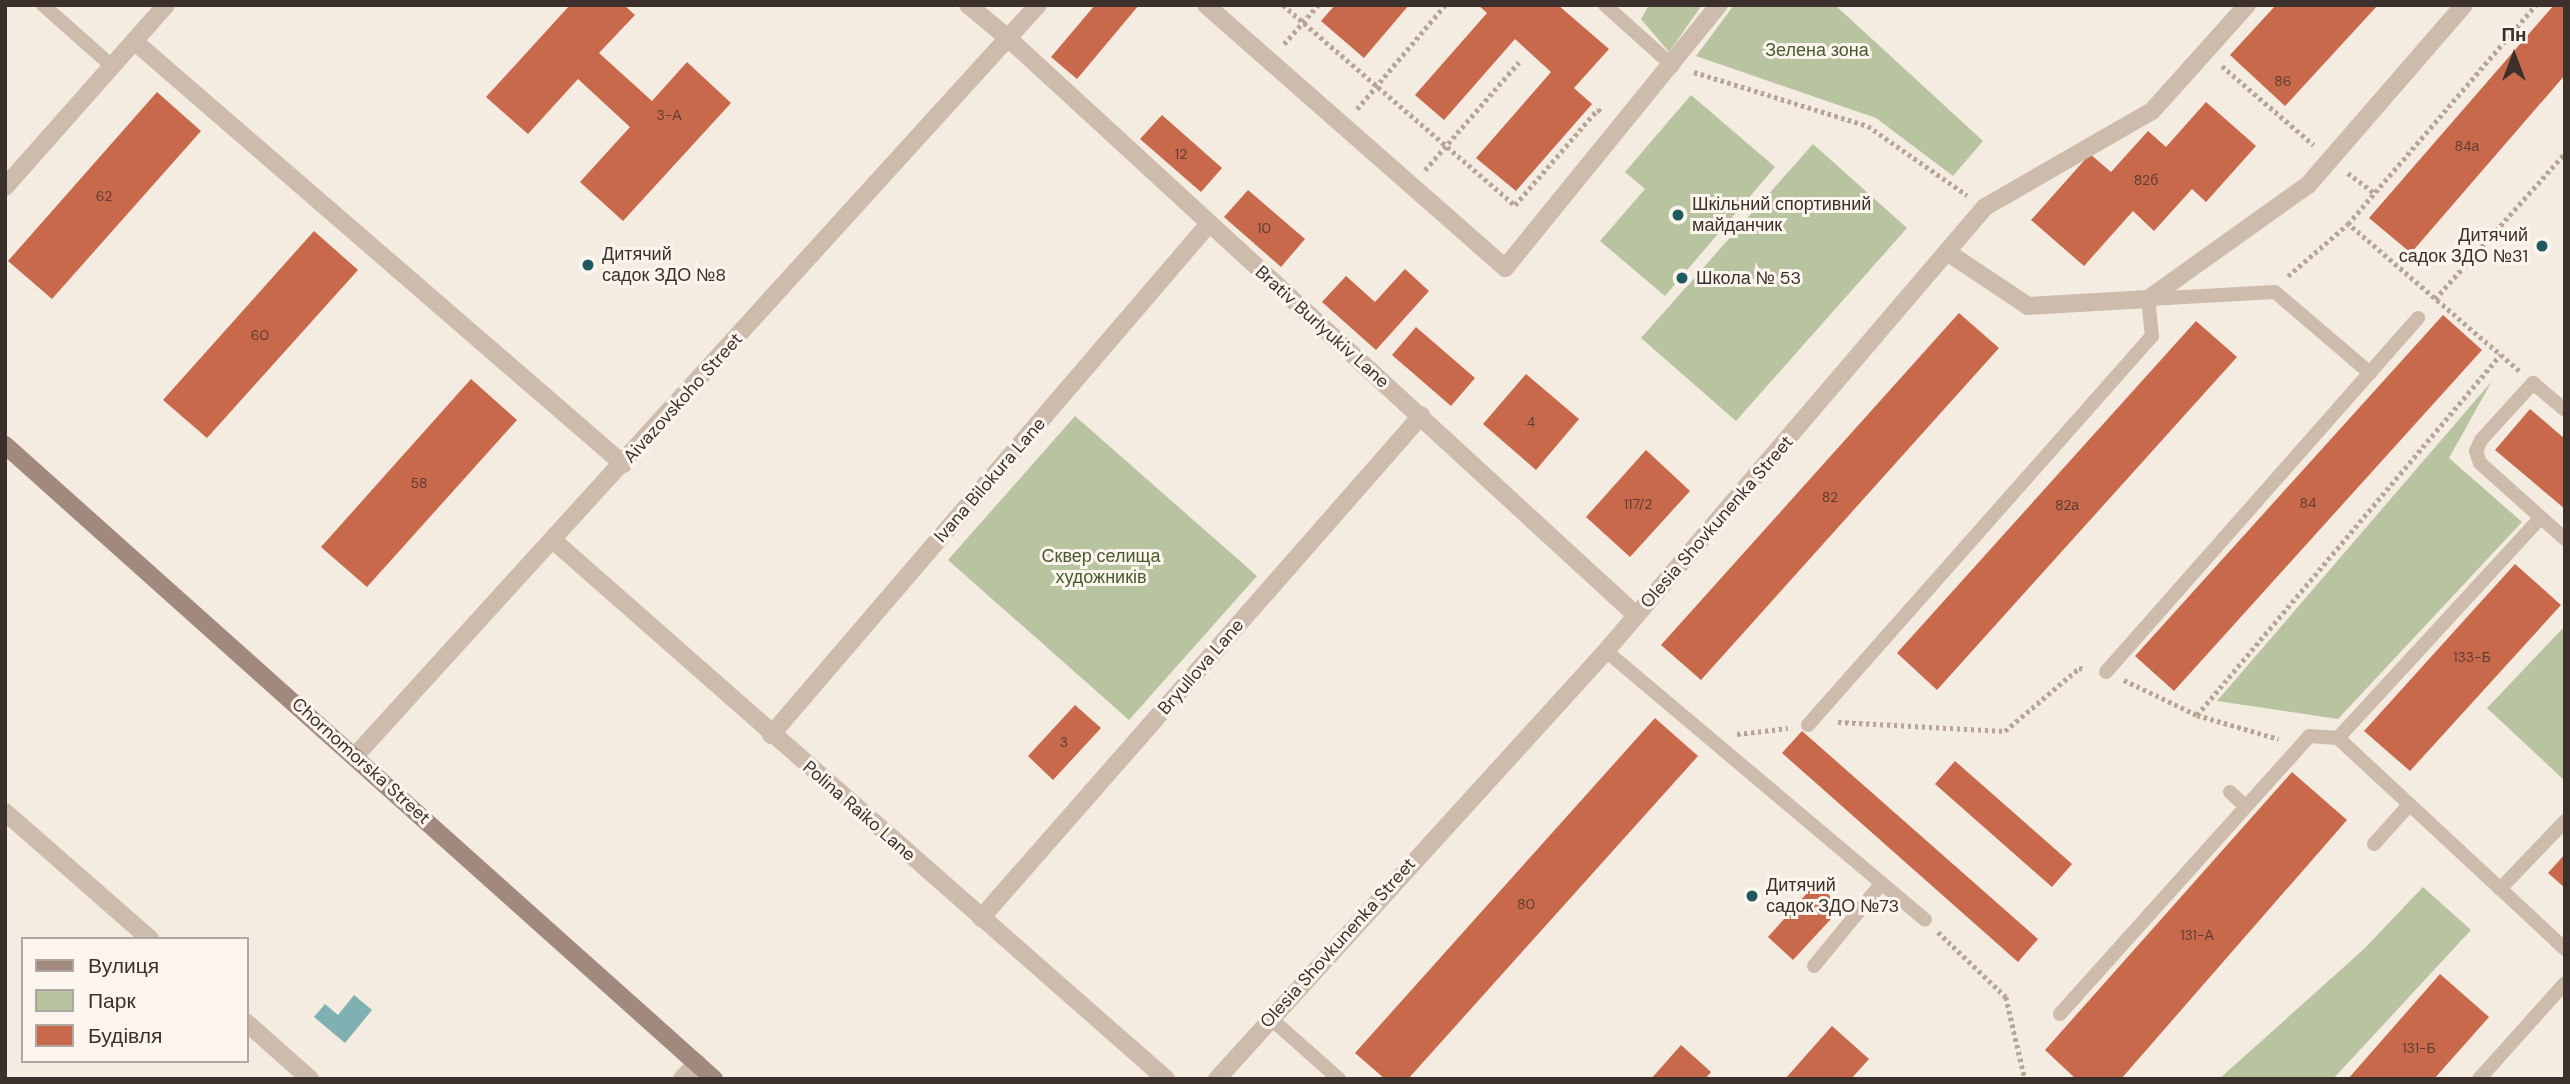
<!DOCTYPE html>
<meta charset="utf-8">
<style>
body{margin:0}
#map{position:relative;width:2570px;height:1084px;overflow:hidden;background:#f4ebe1;font-family:"DM Sans",sans-serif}
div>[style]{position:absolute}
.green>*{inset:0;background:#b8c4a0}
.water>*{inset:0;background:#7fb0b2}
.building>*{inset:0;background:#c8694b}
.path>*{height:4.5px;margin-top:-2.25px;transform-origin:0;background:repeating-linear-gradient(90deg,#b9a596 0 3.5px,transparent 0 7px)}
.lane>*{height:14px;margin:-7px;padding:0 7px;transform-origin:7px;border-radius:7px;background:#cdbbac}
.street>*{height:18px;margin:-9px;padding:0 9px;transform-origin:9px;border-radius:9px;background:#cdbbac}
.secondary>*{height:18px;margin:-9px;padding:0 9px;transform-origin:9px;border-radius:9px;background:#a18a7d}
.dots>*{width:19px;height:19px;translate:-50% -50%;box-sizing:border-box;border:4px solid #fbf5ee;border-radius:50%}
span{translate:-50% -50%;white-space:nowrap;text-align:center;line-height:1.15;-webkit-text-stroke:6px #fbf5ee;paint-order:stroke}
.number-label{font-size:14px;color:#5e3e33}
.number-label span{-webkit-text-stroke-width:0}
.park-label{font-size:18px;color:#4a5a2e}
.poi-label{font-size:18px;color:#3b302b}
.left{translate:0 -50%;text-align:left}
.right{translate:-100% -50%;text-align:right}
.street-label{font-size:18px;color:#3b302b}
.frame{position:absolute;inset:0;border:7px solid #3b302b;pointer-events:none}
.legend{position:absolute;left:21px;top:937px;width:228px;height:126px;box-sizing:border-box;background:#fbf5ee;border:2px solid #aea6a0;margin:0;padding:9px 12px;list-style:none;font-size:21px;color:#3b302b}
.legend li{display:flex;align-items:center;gap:14px;height:35px}
.legend b{width:35px;border:2px solid #aea6a0}
.north{position:absolute;left:2479px;top:21px;width:70px;height:70px;-webkit-text-stroke:5px #fbf5ee;paint-order:stroke;rotate:0deg;font-size:19px;font-weight:700;line-height:28px;text-align:center;color:#3b302b}
.north::after{content:'';display:block;margin:auto;width:24px;height:32px;background:#3b302b;clip-path:polygon(50% 0,100% 100%,50% 72%,0 100%)}
</style>
<div id="map">
<div class="green">
<div style="clip-path:polygon(1649px 5px,1702px 5px,1669px 52px,1641px 19px)"></div>
<div style="clip-path:polygon(1734px 5px,1835px 5px,1983px 141px,1953px 176px,1876px 118px,1696px 56px)"></div>
<div style="clip-path:polygon(1691px 95px,1775px 167px,1665px 296px,1600px 241px,1645px 189px,1625px 172px)"></div>
<div style="clip-path:polygon(1813px 144px,1907px 228px,1736px 421px,1641px 338px)"></div>
<div style="clip-path:polygon(2492px 381px,2449px 458px,2522px 522px,2338px 719px,2217px 701px)"></div>
<div style="clip-path:polygon(1075px 416px,1257px 576px,1129px 720px,948px 560px)"></div>
<div style="clip-path:polygon(2565px 626px,2565px 781px,2487px 708px)"></div>
<div style="clip-path:polygon(2423px 887px,2471px 930px,2333px 1079px,2219px 1079px,2364px 949px)"></div>
</div>
<div class="water">
<div style="clip-path:polygon(354px 995px,372px 1010px,345px 1043px,314px 1017px,325px 1004px,338px 1015px)"></div>
</div>
<div class="building">
<div style="clip-path:polygon(570px 5px,624px 5px,635px 15px,599px 53px,652px 101px,687px 62px,731px 103px,623px 221px,580px 182px,630px 127px,578px 79px,528px 134px,486px 97px)"></div>
<div style="clip-path:polygon(1095px 5px,1139px 5px,1077px 79px,1051px 57px)"></div>
<div style="clip-path:polygon(1335px 5px,1409px 5px,1364px 58px,1321px 21px)"></div>
<div style="clip-path:polygon(1478px 5px,1558px 5px,1609px 49px,1574px 88px,1592px 104px,1516px 191px,1476px 158px,1551px 72px,1515px 39px,1444px 120px,1415px 95px,1487px 13px)"></div>
<div style="clip-path:polygon(2276px 5px,2378px 5px,2285px 106px,2230px 55px)"></div>
<div style="clip-path:polygon(2554px 5px,2565px 5px,2565px 75px,2411px 253px,2369px 218px)"></div>
<div style="clip-path:polygon(157px 92px,201px 131px,52px 299px,8px 261px)"></div>
<div style="clip-path:polygon(2206px 102px,2256px 146px,2206px 202px,2192px 189px,2154px 231px,2133px 211px,2084px 266px,2031px 220px,2090px 154px,2111px 172px,2148px 131px,2166px 147px)"></div>
<div style="clip-path:polygon(1162px 115px,1222px 168px,1201px 192px,1140px 139px)"></div>
<div style="clip-path:polygon(1248px 190px,1305px 239px,1281px 267px,1224px 217px)"></div>
<div style="clip-path:polygon(314px 231px,358px 270px,207px 438px,163px 400px)"></div>
<div style="clip-path:polygon(1405px 269px,1429px 291px,1376px 350px,1322px 302px,1346px 276px,1375px 302px)"></div>
<div style="clip-path:polygon(1959px 313px,1999px 348px,1701px 680px,1661px 645px)"></div>
<div style="clip-path:polygon(2443px 315px,2482px 350px,2174px 691px,2135px 656px)"></div>
<div style="clip-path:polygon(2196px 321px,2237px 357px,1937px 690px,1897px 653px)"></div>
<div style="clip-path:polygon(1416px 327px,1475px 378px,1451px 406px,1392px 355px)"></div>
<div style="clip-path:polygon(1526px 374px,1579px 419px,1536px 470px,1483px 424px)"></div>
<div style="clip-path:polygon(471px 379px,517px 420px,367px 587px,321px 547px)"></div>
<div style="clip-path:polygon(2530px 409px,2565px 439px,2565px 509px,2495px 450px)"></div>
<div style="clip-path:polygon(1646px 450px,1690px 491px,1630px 557px,1586px 517px)"></div>
<div style="clip-path:polygon(2515px 564px,2561px 605px,2410px 771px,2364px 731px)"></div>
<div style="clip-path:polygon(1075px 705px,1101px 728px,1053px 780px,1028px 756px)"></div>
<div style="clip-path:polygon(1655px 718px,1698px 756px,1408px 1079px,1385px 1079px,1355px 1053px)"></div>
<div style="clip-path:polygon(1802px 731px,2038px 939px,2018px 962px,1782px 753px)"></div>
<div style="clip-path:polygon(1955px 761px,2072px 864px,2052px 887px,1935px 784px)"></div>
<div style="clip-path:polygon(2292px 772px,2347px 820px,2121px 1079px,2076px 1079px,2045px 1050px)"></div>
<div style="clip-path:polygon(2565px 854px,2565px 888px,2548px 873px)"></div>
<div style="clip-path:polygon(1816px 883px,1842px 907px,1793px 960px,1768px 937px)"></div>
<div style="clip-path:polygon(2440px 974px,2489px 1017px,2434px 1079px,2348px 1079px)"></div>
<div style="clip-path:polygon(1832px 1026px,1869px 1059px,1851px 1079px,1785px 1079px)"></div>
<div style="clip-path:polygon(1681px 1045px,1711px 1072px,1705px 1079px,1651px 1079px)"></div>
</div>
<div class="path">
<div style="left:1283px;top:5px;width:306px;rotate:40.8deg"></div>
<div style="left:1515px;top:205px;width:127px;rotate:-49.2deg"></div>
<div style="left:1598px;top:109px;width:7px;rotate:45deg"></div>
<div style="left:1284px;top:44px;width:52px;rotate:-48.9deg"></div>
<div style="left:2222px;top:66px;width:121px;rotate:40.7deg"></div>
<div style="left:1694px;top:72px;width:182px;rotate:17.2deg"></div>
<div style="left:1868px;top:126px;width:121px;rotate:34.9deg"></div>
<div style="left:1357px;top:109px;width:136px;rotate:-49.8deg"></div>
<div style="left:1425px;top:170px;width:143px;rotate:-49deg"></div>
<div style="left:2348px;top:173px;width:34px;rotate:37deg"></div>
<div style="left:2288px;top:276px;width:79px;rotate:-40.9deg"></div>
<div style="left:2435px;top:299px;width:195px;rotate:-48.3deg"></div>
<div style="left:2519px;top:371px;width:225px;rotate:-139.3deg"></div>
<div style="left:2348px;top:224px;width:289px;rotate:-49.4deg"></div>
<div style="left:2124px;top:680px;width:81px;rotate:25.6deg"></div>
<div style="left:2197px;top:715px;width:85px;rotate:16.3deg"></div>
<div style="left:2197px;top:715px;width:471px;rotate:-49.9deg"></div>
<div style="left:1838px;top:722px;width:167px;rotate:3.1deg"></div>
<div style="left:2005px;top:731px;width:97px;rotate:-40.4deg"></div>
<div style="left:2079px;top:668px;width:7px;rotate:8deg"></div>
<div style="left:1737px;top:734px;width:51px;rotate:-6.7deg"></div>
<div style="left:1938px;top:932px;width:94px;rotate:43.7deg"></div>
<div style="left:2006px;top:997px;width:84px;rotate:77deg"></div>
</div>
<div class="lane">
<div style="left:43px;top:5px;width:92px;rotate:41.5deg"></div>
<div style="left:1605px;top:5px;width:91px;rotate:41.9deg"></div>
<div style="left:2565px;top:410px;width:42px;rotate:-139.8deg"></div>
<div style="left:2533px;top:383px;width:77px;rotate:132.4deg"></div>
<div style="left:2481px;top:440px;width:12px;rotate:114deg"></div>
<div style="left:2476px;top:451px;width:13px;rotate:72deg"></div>
<div style="left:2480px;top:463px;width:114px;rotate:41.8deg"></div>
<div style="left:1606px;top:651px;width:417px;rotate:40.1deg"></div>
<div style="left:2106px;top:672px;width:472px;rotate:-48.6deg"></div>
<div style="left:1808px;top:725px;width:519px;rotate:-48.51deg"></div>
<div style="left:2152px;top:336px;width:37px;rotate:-96deg"></div>
<div style="left:2148px;top:299px;width:127px;rotate:-3.2deg"></div>
<div style="left:2275px;top:292px;width:125px;rotate:40.5deg"></div>
<div style="left:2338px;top:738px;width:299px;rotate:-47.4deg"></div>
<div style="left:2230px;top:792px;width:21px;rotate:43deg"></div>
<div style="left:2374px;top:844px;width:52px;rotate:-48.1deg"></div>
<div style="left:2500px;top:889px;width:94px;rotate:-46.3deg"></div>
<div style="left:1814px;top:966px;width:107px;rotate:-50.7deg"></div>
<div style="left:2060px;top:1014px;width:373px;rotate:-48.1deg"></div>
<div style="left:2309px;top:736px;width:29px;rotate:4deg"></div>
<div style="left:2338px;top:738px;width:310px;rotate:42.9deg"></div>
<div style="left:1269px;top:1017px;width:94px;rotate:41.5deg"></div>
<div style="left:2479px;top:1079px;width:129px;rotate:-48.1deg"></div>
</div>
<div class="street">
<div style="left:1038px;top:5px;width:45px;rotate:132.3deg"></div>
<div style="left:1008px;top:38px;width:853px;rotate:42.58deg"></div>
<div style="left:1206px;top:5px;width:398px;rotate:41.3deg"></div>
<div style="left:1505px;top:268px;width:339px;rotate:-50.9deg"></div>
<div style="left:134px;top:41px;width:647px;rotate:40.86deg"></div>
<div style="left:5px;top:187px;width:243px;rotate:-48.5deg"></div>
<div style="left:1947px;top:252px;width:97px;rotate:33.7deg"></div>
<div style="left:2028px;top:306px;width:120px;rotate:-3.3deg"></div>
<div style="left:2148px;top:299px;width:196px;rotate:-35.5deg"></div>
<div style="left:2308px;top:185px;width:238px;rotate:-49.1deg"></div>
<div style="left:554px;top:541px;width:815px;rotate:41.32deg"></div>
<div style="left:771px;top:735px;width:672px;rotate:-49.41deg"></div>
<div style="left:356px;top:755px;width:969px;rotate:-47.72deg"></div>
<div style="left:1008px;top:38px;width:52px;rotate:-140.5deg"></div>
<div style="left:5px;top:812px;width:193px;rotate:41.2deg"></div>
<div style="left:981px;top:918px;width:668px;rotate:-48.77deg"></div>
<div style="left:247px;top:1023px;width:84px;rotate:41.6deg"></div>
<div style="left:682px;top:1079px;width:22px;rotate:-47deg"></div>
<div style="left:1217px;top:1079px;width:578px;rotate:-47.73deg"></div>
<div style="left:1606px;top:651px;width:584px;rotate:-49.52deg"></div>
<div style="left:1985px;top:207px;width:193px;rotate:-29.9deg"></div>
<div style="left:2152px;top:111px;width:142px;rotate:-48.1deg"></div>
</div>
<div class="secondary">
<div style="left:5px;top:445px;width:951px;rotate:41.8deg"></div>
</div>
<div class="dots">
<div style="left:1678px;top:215px;background:#1f5a5e"></div>
<div style="left:2542px;top:246px;background:#1f5a5e"></div>
<div style="left:588px;top:265px;background:#1f5a5e"></div>
<div style="left:1682px;top:278px;background:#1f5a5e"></div>
<div style="left:1752px;top:896px;background:#1f5a5e"></div>
</div>
<div class="number-label">
<span style="left:2283px;top:81px">86</span>
<span style="left:669px;top:115px">3-А</span>
<span style="left:2467px;top:146px">84а</span>
<span style="left:1181px;top:154px">12</span>
<span style="left:2146px;top:180px">82б</span>
<span style="left:104px;top:196px">62</span>
<span style="left:1264px;top:228px">10</span>
<span style="left:260px;top:335px">60</span>
<span style="left:1531px;top:422px">4</span>
<span style="left:419px;top:483px">58</span>
<span style="left:1830px;top:497px">82</span>
<span style="left:2308px;top:503px">84</span>
<span style="left:1638px;top:504px">117/2</span>
<span style="left:2067px;top:505px">82а</span>
<span style="left:2472px;top:657px">133-Б</span>
<span style="left:1064px;top:742px">3</span>
<span style="left:1526px;top:904px">80</span>
<span style="left:2197px;top:935px">131-А</span>
<span style="left:2419px;top:1048px">131-Б</span>
</div>
<div class="park-label">
<span style="left:1817px;top:50px">Зелена зона</span>
<span style="left:1101px;top:567px">Сквер селища<br>художників</span>
</div>
<div class="poi-label">
<span class="left" style="left:1692px;top:215px">Шкільний спортивний<br>майданчик</span>
<span class="right" style="left:2528px;top:246px">Дитячий<br>садок ЗДО №31</span>
<span class="left" style="left:602px;top:265px">Дитячий<br>садок ЗДО №8</span>
<span class="left" style="left:1696px;top:278px">Школа № 53</span>
<span class="left" style="left:1766px;top:896px">Дитячий<br>садок ЗДО №73</span>
</div>
<div class="street-label">
<span style="left:1322px;top:327px;rotate:42deg">Brativ Burlyukiv Lane</span>
<span style="left:683px;top:398px;rotate:-48deg">Aivazovskoho Street</span>
<span style="left:990px;top:480px;rotate:-49deg">Ivana Bilokura Lane</span>
<span style="left:1717px;top:522px;rotate:-49deg">Olesia Shovkunenka Street</span>
<span style="left:1201px;top:667px;rotate:-49deg">Bryullova Lane</span>
<span style="left:361px;top:761px;rotate:42deg">Chornomorska Street</span>
<span style="left:859px;top:811px;rotate:41deg">Polina Raiko Lane</span>
<span style="left:1338px;top:943px;rotate:-48deg">Olesia Shovkunenka Street</span>
</div>
<div class="frame"></div>
<ul class="legend">
<li><b style="height:9px;background:#a18a7d"></b>Вулиця</li>
<li><b style="height:19px;background:#b8c4a0"></b>Парк</li>
<li><b style="height:19px;background:#c8694b"></b>Будівля</li>
</ul>
<div class="north">Пн</div>
</div>
